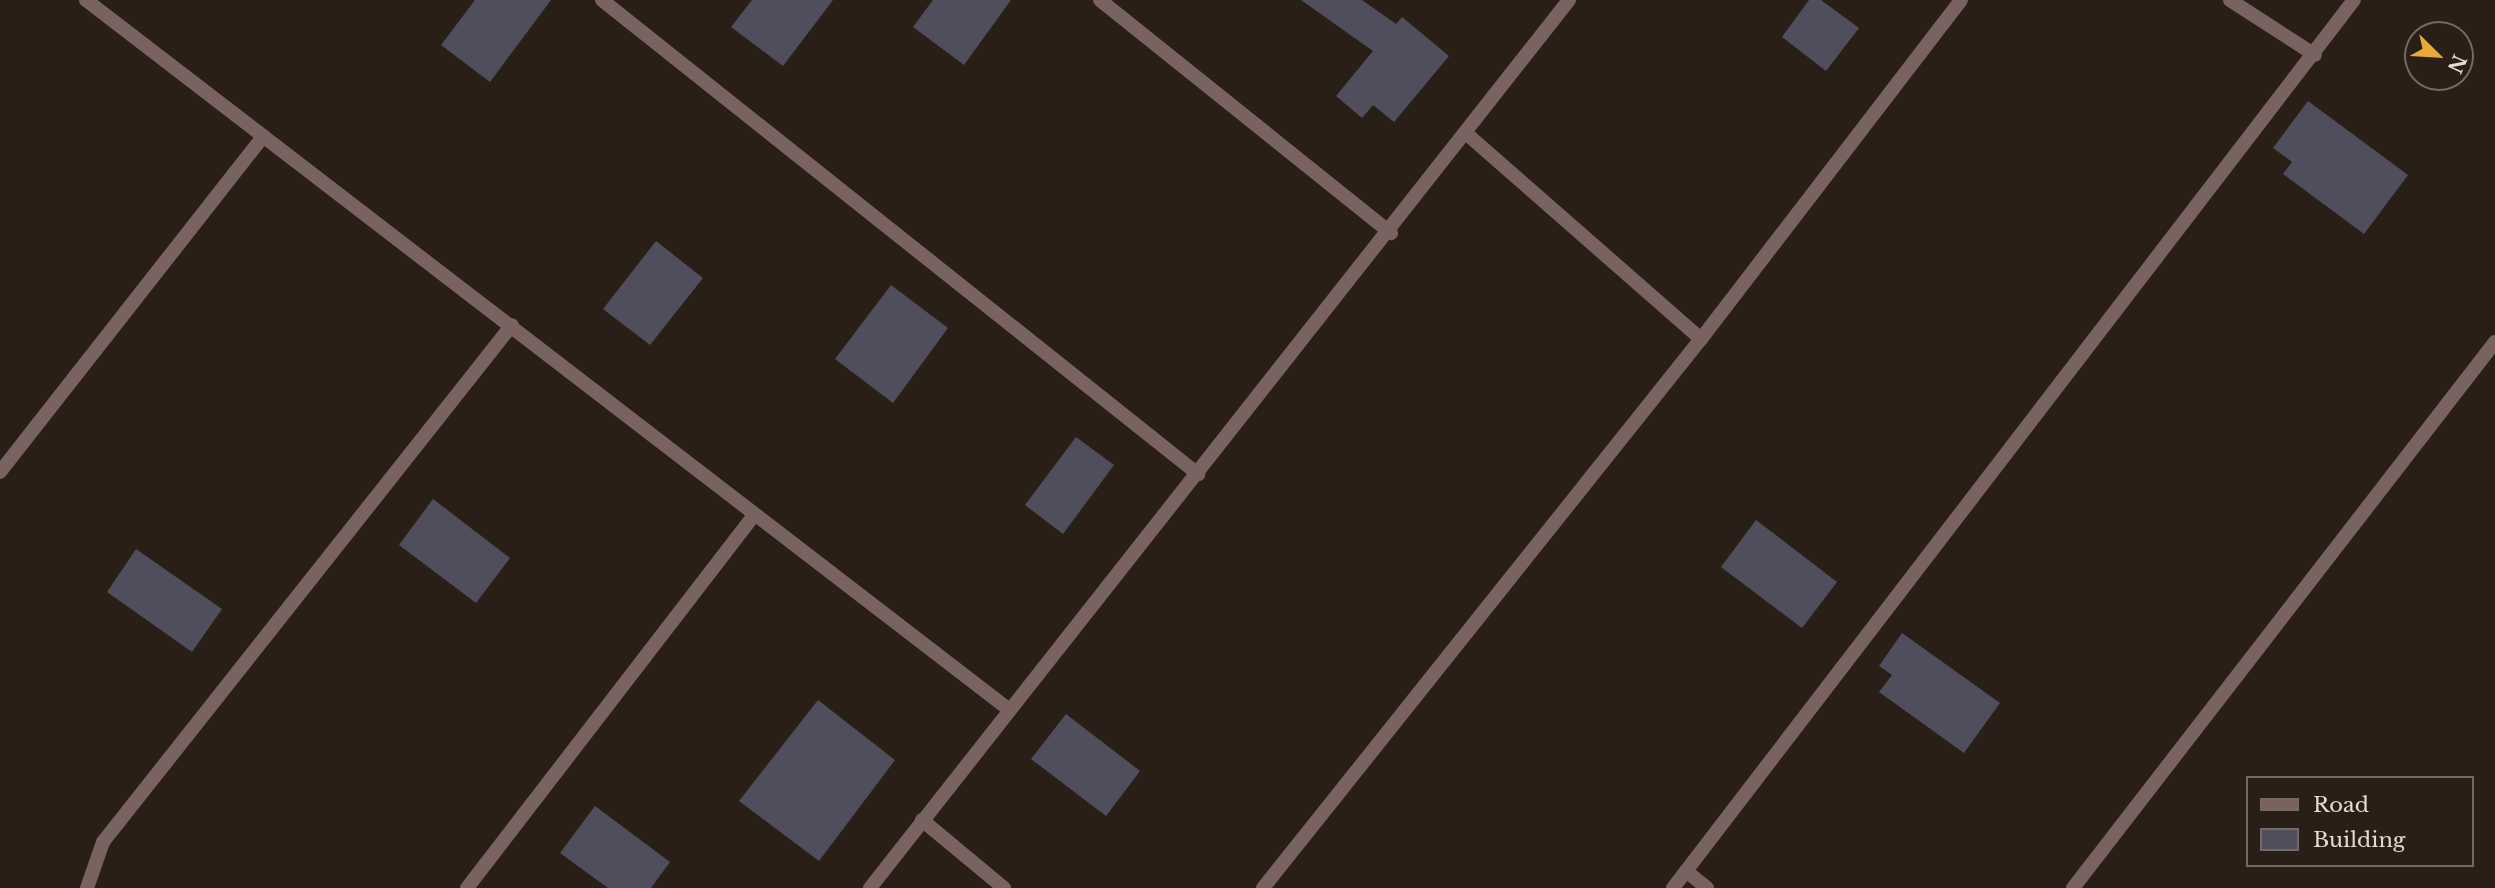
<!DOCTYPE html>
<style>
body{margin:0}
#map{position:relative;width:2495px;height:888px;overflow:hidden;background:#291f16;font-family:"Libre Baskerville",serif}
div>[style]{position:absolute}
.building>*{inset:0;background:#504e5c}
.street>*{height:14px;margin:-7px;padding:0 7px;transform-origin:7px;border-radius:7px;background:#786360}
span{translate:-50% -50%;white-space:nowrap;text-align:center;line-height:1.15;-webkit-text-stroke:6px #291f16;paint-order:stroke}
.legend{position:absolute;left:2246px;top:776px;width:228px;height:91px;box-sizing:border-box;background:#291f16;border:2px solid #736a62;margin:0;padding:9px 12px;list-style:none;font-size:21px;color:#e2dbd4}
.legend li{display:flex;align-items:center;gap:14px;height:35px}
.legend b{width:35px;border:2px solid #736a62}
.north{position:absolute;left:2404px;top:21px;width:70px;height:70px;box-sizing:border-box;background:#291f16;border:2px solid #736a62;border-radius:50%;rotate:114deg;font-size:19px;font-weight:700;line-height:28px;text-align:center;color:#e2dbd4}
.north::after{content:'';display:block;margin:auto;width:24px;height:32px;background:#e9aa38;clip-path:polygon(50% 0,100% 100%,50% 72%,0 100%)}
</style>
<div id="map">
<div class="building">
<div style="clip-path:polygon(475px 0,551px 0,490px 82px,441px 45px)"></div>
<div style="clip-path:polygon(752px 0,833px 0,783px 66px,731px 27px)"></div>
<div style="clip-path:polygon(933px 0,1011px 0,964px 65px,913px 27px)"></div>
<div style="clip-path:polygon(1301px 0,1362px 0,1396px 24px,1402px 17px,1449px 56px,1394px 122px,1373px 105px,1362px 118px,1336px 96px,1373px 51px)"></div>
<div style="clip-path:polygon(1809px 0,1821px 0,1859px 28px,1826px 71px,1782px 37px)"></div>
<div style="clip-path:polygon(2308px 101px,2408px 175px,2364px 234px,2283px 174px,2292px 162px,2273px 148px)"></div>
<div style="clip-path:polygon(656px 241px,703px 278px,650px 345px,603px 309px)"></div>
<div style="clip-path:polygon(891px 285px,948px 328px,893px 403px,835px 359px)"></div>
<div style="clip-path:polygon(1076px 437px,1114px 465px,1063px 534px,1025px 505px)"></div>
<div style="clip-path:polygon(433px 499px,510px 558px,476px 603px,399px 545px)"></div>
<div style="clip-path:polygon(1756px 520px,1837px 582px,1802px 628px,1721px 567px)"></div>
<div style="clip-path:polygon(136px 549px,222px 609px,192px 652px,107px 592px)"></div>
<div style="clip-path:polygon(1902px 633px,2000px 703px,1964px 753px,1879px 692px,1892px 675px,1879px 666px)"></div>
<div style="clip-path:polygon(818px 700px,895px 760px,819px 861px,739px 801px)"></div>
<div style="clip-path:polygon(1066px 714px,1140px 771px,1106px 816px,1031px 759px)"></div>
<div style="clip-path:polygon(595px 806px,670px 862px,651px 888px,608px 888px,560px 853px)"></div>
</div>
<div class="street">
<div style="left:86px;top:0;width:1162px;rotate:37.55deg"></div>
<div style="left:602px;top:0;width:762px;rotate:38.5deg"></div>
<div style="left:1100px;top:0;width:373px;rotate:38.7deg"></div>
<div style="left:2230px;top:0;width:101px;rotate:32.9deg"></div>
<div style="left:1468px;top:135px;width:310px;rotate:41.2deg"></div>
<div style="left:0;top:472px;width:427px;rotate:-51.9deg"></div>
<div style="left:922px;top:820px;width:107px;rotate:39.7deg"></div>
<div style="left:1686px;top:871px;width:27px;rotate:39deg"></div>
<div style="left:87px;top:888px;width:49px;rotate:-70.8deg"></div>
<div style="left:103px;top:842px;width:659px;rotate:-51.65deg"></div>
<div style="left:467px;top:888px;width:471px;rotate:-52.4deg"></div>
<div style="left:870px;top:888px;width:1130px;rotate:-51.79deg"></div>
<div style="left:1263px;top:888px;width:702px;rotate:-51.42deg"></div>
<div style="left:1701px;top:339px;width:427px;rotate:-52.5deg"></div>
<div style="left:1673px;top:888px;width:1119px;rotate:-52.52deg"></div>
<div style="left:2073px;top:888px;width:690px;rotate:-52.3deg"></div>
</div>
<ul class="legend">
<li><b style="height:9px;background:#786360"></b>Road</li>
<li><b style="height:19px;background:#504e5c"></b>Building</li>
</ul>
<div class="north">N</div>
</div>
